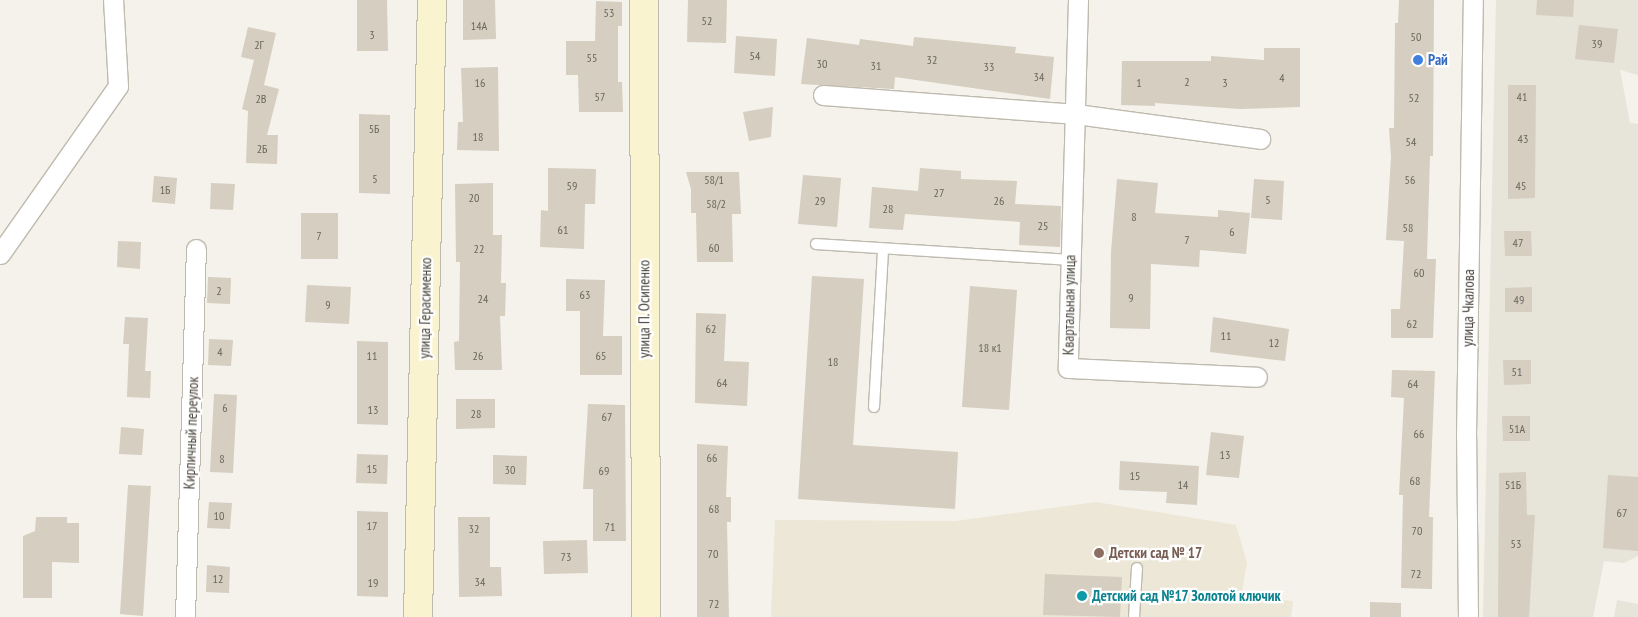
<!DOCTYPE html>
<meta charset="utf-8">
<style>
body{margin:0}
#map{position:relative;width:1638px;height:617px;overflow:hidden;background:#f4f2eb;font-family:"PT Sans Narrow",sans-serif}
div>[style]{position:absolute}
.residential>*{inset:0;background:#e7e4da}
.education>*{inset:0;background:#ece7d6}
.building>*{inset:0;background:#d5cec1}
.roads{filter:drop-shadow(1px 0 #bfbaae) drop-shadow(-1px 0 #bfbaae) drop-shadow(0 1px #bfbaae) drop-shadow(0 -1px #bfbaae)}
.lane>*{height:10px;margin:-5px;padding:0 5px;transform-origin:5px;border-radius:5px;background:#fff}
.street>*{height:19px;margin:-9.5px;padding:0 9.5px;transform-origin:9.5px;border-radius:9.5px;background:#fff}
.secondary>*{height:28px;margin:-14px;padding:0 14px;transform-origin:14px;border-radius:14px;background:#faf3cf}
.dots>*{width:14px;height:14px;translate:-50% -50%;box-sizing:border-box;border:2px solid #fff;border-radius:50%}
span{translate:-50% -50%;white-space:nowrap;text-align:center;line-height:1.15;-webkit-text-stroke:4.5px #fff;paint-order:stroke}
.number-label{font-size:12px;color:#6b665b}
.number-label span{-webkit-text-stroke-width:0}
.shop-label{font-size:15px;color:#366cbe;font-weight:700}
.left{translate:0 -50%;text-align:left}
.street-label{font-size:15px;color:#484339}
.education-label{font-size:15px;color:#785e54;font-weight:700}
.culture-label{font-size:15px;color:#0d838f;font-weight:700}
</style>
<div id="map">
<div class="residential">
<div style="clip-path:polygon(1496px 0,1638px 0,1638px 75px,1620px 70px,1630px 123px,1638px 124px,1638px 556px,1624px 563px,1604px 561px,1593px 617px,1483px 617px)"></div>
<div style="clip-path:polygon(1617px 600px,1638px 604px,1638px 617px,1614px 617px)"></div>
</div>
<div class="education">
<div style="clip-path:polygon(1096px 502px,1236px 525px,1247px 563px,1241px 597px,1293px 601px,1291px 617px,771px 617px,775px 520px,956px 521px)"></div>
</div>
<div class="building">
<div style="clip-path:polygon(357px 0,387px 0,388px 51px,357px 51px)"></div>
<div style="clip-path:polygon(463px 0,495px 0,496px 39px,463px 40px)"></div>
<div style="clip-path:polygon(688px 0,727px 0,726px 43px,687px 42px)"></div>
<div style="clip-path:polygon(1399px 0,1434px 0,1433px 156px,1430px 156px,1427px 259px,1436px 259px,1433px 338px,1391px 338px,1391px 309px,1400px 309px,1404px 241px,1386px 240px,1391px 157px,1389px 128px,1394px 128px,1395px 23px,1398px 23px)"></div>
<div style="clip-path:polygon(1537px 0,1574px 0,1573px 17px,1536px 15px)"></div>
<div style="clip-path:polygon(596px 1px,622px 2px,622px 26px,618px 26px,618px 82px,622px 82px,623px 112px,579px 112px,578px 75px,566px 75px,566px 41px,595px 41px)"></div>
<div style="clip-path:polygon(1579px 25px,1618px 29px,1614px 63px,1575px 59px)"></div>
<div style="clip-path:polygon(248px 27px,276px 33px,264px 85px,279px 89px,267px 135px,278px 135px,277px 164px,246px 163px,248px 111px,242px 109px,254px 60px,241px 57px)"></div>
<div style="clip-path:polygon(736px 36px,777px 39px,775px 76px,734px 73px)"></div>
<div style="clip-path:polygon(914px 37px,1016px 47px,1015px 53px,1054px 57px,1050px 99px,895px 77px,894px 89px,801px 84px,807px 38px,859px 45px,860px 39px,913px 46px)"></div>
<div style="clip-path:polygon(1264px 48px,1300px 48px,1300px 107px,1240px 109px,1155px 103px,1155px 106px,1121px 105px,1122px 61px,1211px 61px,1211px 56px,1264px 60px)"></div>
<div style="clip-path:polygon(498px 67px,499px 151px,457px 150px,458px 122px,463px 122px,461px 68px)"></div>
<div style="clip-path:polygon(1508px 85px,1536px 85px,1535px 198px,1508px 199px)"></div>
<div style="clip-path:polygon(773px 107px,771px 137px,749px 141px,743px 112px)"></div>
<div style="clip-path:polygon(359px 114px,390px 115px,390px 194px,359px 193px)"></div>
<div style="clip-path:polygon(548px 168px,596px 169px,595px 204px,585px 204px,584px 249px,540px 247px,541px 210px,548px 211px)"></div>
<div style="clip-path:polygon(920px 168px,961px 171px,961px 179px,1017px 181px,1015px 204px,1061px 206px,1060px 247px,1019px 245px,1020px 222px,905px 214px,903px 230px,869px 228px,872px 187px,918px 191px)"></div>
<div style="clip-path:polygon(686px 172px,739px 172px,741px 214px,732px 214px,733px 262px,697px 262px,696px 213px,691px 213px,691px 189px)"></div>
<div style="clip-path:polygon(803px 175px,841px 178px,837px 227px,798px 224px)"></div>
<div style="clip-path:polygon(154px 176px,177px 178px,175px 204px,152px 202px)"></div>
<div style="clip-path:polygon(1117px 179px,1158px 183px,1155px 213px,1218px 217px,1218px 210px,1250px 213px,1246px 254px,1200px 250px,1199px 267px,1151px 264px,1150px 329px,1110px 328px,1111px 252px)"></div>
<div style="clip-path:polygon(1254px 179px,1284px 181px,1282px 220px,1251px 218px)"></div>
<div style="clip-path:polygon(211px 183px,235px 184px,233px 210px,210px 209px)"></div>
<div style="clip-path:polygon(493px 183px,493px 235px,502px 235px,501px 283px,506px 283px,505px 316px,500px 316px,502px 370px,455px 370px,454px 342px,459px 341px,460px 262px,456px 262px,455px 184px)"></div>
<div style="clip-path:polygon(301px 213px,338px 213px,338px 259px,301px 259px)"></div>
<div style="clip-path:polygon(1504px 231px,1531px 231px,1532px 256px,1505px 256px)"></div>
<div style="clip-path:polygon(118px 241px,141px 242px,140px 269px,117px 267px)"></div>
<div style="clip-path:polygon(812px 276px,864px 279px,853px 445px,958px 452px,955px 509px,798px 499px)"></div>
<div style="clip-path:polygon(208px 277px,231px 278px,230px 304px,207px 303px)"></div>
<div style="clip-path:polygon(566px 279px,605px 280px,603px 336px,622px 336px,622px 375px,580px 375px,580px 311px,566px 311px)"></div>
<div style="clip-path:polygon(307px 285px,351px 287px,349px 324px,305px 322px)"></div>
<div style="clip-path:polygon(970px 286px,1017px 290px,1009px 410px,962px 407px)"></div>
<div style="clip-path:polygon(1532px 287px,1532px 312px,1505px 312px,1505px 288px)"></div>
<div style="clip-path:polygon(696px 313px,726px 314px,724px 361px,749px 362px,747px 406px,695px 403px)"></div>
<div style="clip-path:polygon(125px 317px,148px 318px,145px 371px,151px 371px,150px 398px,127px 397px,129px 344px,123px 344px)"></div>
<div style="clip-path:polygon(1213px 317px,1289px 329px,1285px 361px,1210px 352px)"></div>
<div style="clip-path:polygon(209px 339px,233px 340px,231px 366px,208px 365px)"></div>
<div style="clip-path:polygon(357px 341px,388px 342px,388px 425px,357px 424px)"></div>
<div style="clip-path:polygon(1503px 360px,1531px 360px,1531px 384px,1504px 385px)"></div>
<div style="clip-path:polygon(1392px 370px,1435px 371px,1429px 517px,1433px 517px,1432px 589px,1401px 588px,1403px 495px,1399px 495px,1404px 398px,1391px 397px)"></div>
<div style="clip-path:polygon(214px 394px,237px 395px,233px 473px,210px 472px)"></div>
<div style="clip-path:polygon(456px 399px,495px 399px,495px 428px,456px 429px)"></div>
<div style="clip-path:polygon(588px 404px,625px 405px,626px 541px,593px 541px,593px 489px,583px 489px)"></div>
<div style="clip-path:polygon(1502px 416px,1530px 416px,1530px 441px,1503px 441px)"></div>
<div style="clip-path:polygon(121px 427px,144px 429px,142px 455px,119px 454px)"></div>
<div style="clip-path:polygon(1211px 432px,1244px 436px,1239px 478px,1206px 475px)"></div>
<div style="clip-path:polygon(697px 444px,728px 446px,726px 497px,731px 497px,731px 522px,727px 522px,729px 617px,697px 617px)"></div>
<div style="clip-path:polygon(357px 454px,388px 455px,387px 484px,356px 483px)"></div>
<div style="clip-path:polygon(493px 455px,527px 456px,526px 485px,493px 484px)"></div>
<div style="clip-path:polygon(1120px 461px,1199px 466px,1197px 505px,1166px 503px,1167px 492px,1119px 490px)"></div>
<div style="clip-path:polygon(1526px 472px,1527px 515px,1535px 515px,1529px 617px,1498px 617px,1499px 473px)"></div>
<div style="clip-path:polygon(1608px 475px,1638px 477px,1638px 551px,1603px 548px)"></div>
<div style="clip-path:polygon(128px 485px,151px 486px,143px 616px,120px 614px)"></div>
<div style="clip-path:polygon(209px 502px,232px 503px,230px 529px,207px 528px)"></div>
<div style="clip-path:polygon(357px 511px,388px 512px,388px 597px,357px 596px)"></div>
<div style="clip-path:polygon(36px 517px,67px 517px,67px 523px,79px 523px,79px 563px,52px 562px,52px 598px,23px 598px,23px 536px,35px 531px)"></div>
<div style="clip-path:polygon(458px 517px,490px 517px,490px 567px,501px 567px,502px 596px,459px 597px)"></div>
<div style="clip-path:polygon(587px 540px,588px 573px,544px 574px,543px 541px)"></div>
<div style="clip-path:polygon(207px 565px,230px 567px,229px 593px,206px 592px)"></div>
<div style="clip-path:polygon(1045px 574px,1122px 577px,1120px 617px,1043px 615px)"></div>
<div style="clip-path:polygon(1370px 602px,1401px 603px,1401px 617px,1370px 617px)"></div>
</div>
<div class="roads">
<div class="lane">
<div style="left:816px;top:244px;width:255px;rotate:3.6deg"></div>
<div style="left:874px;top:407px;width:158px;rotate:-86.7deg"></div>
<div style="left:1134px;top:617px;width:49px;rotate:-86.5deg"></div>
</div>
<div class="street">
<div style="left:1078px;top:0;width:368px;rotate:91.6deg"></div>
<div style="left:1068px;top:368px;width:189px;rotate:2.7deg"></div>
<div style="left:823px;top:95px;width:254px;rotate:4.3deg"></div>
<div style="left:1076px;top:114px;width:186px;rotate:7.7deg"></div>
<div style="left:0;top:254px;width:205px;rotate:-54.9deg"></div>
<div style="left:118px;top:86px;width:86px;rotate:-93.3deg"></div>
<div style="left:185px;top:617px;width:368px;rotate:-88.3deg"></div>
<div style="left:1468px;top:617px;width:181px;rotate:-90.6deg"></div>
<div style="left:1466px;top:436px;width:436px;rotate:-89.1deg"></div>
</div>
<div class="secondary">
<div style="left:644px;top:0;width:617px;rotate:89.81deg"></div>
<div style="left:418px;top:617px;width:617px;rotate:-88.7deg"></div>
</div>
</div>
<div class="dots">
<div style="left:1418px;top:60px;background:#3f7fe0"></div>
<div style="left:1099px;top:553px;background:#8d6e63"></div>
<div style="left:1082px;top:596px;background:#0f9aa8"></div>
</div>
<div class="number-label">
<span style="left:609px;top:13px">53</span>
<span style="left:707px;top:21px">52</span>
<span style="left:479px;top:26px">14А</span>
<span style="left:372px;top:35px">3</span>
<span style="left:1416px;top:37px">50</span>
<span style="left:1597px;top:44px">39</span>
<span style="left:259px;top:45px">2Г</span>
<span style="left:755px;top:56px">54</span>
<span style="left:592px;top:58px">55</span>
<span style="left:932px;top:60px">32</span>
<span style="left:822px;top:64px">30</span>
<span style="left:876px;top:66px">31</span>
<span style="left:989px;top:67px">33</span>
<span style="left:1039px;top:77px">34</span>
<span style="left:1282px;top:78px">4</span>
<span style="left:1187px;top:82px">2</span>
<span style="left:480px;top:83px">16</span>
<span style="left:1139px;top:83px">1</span>
<span style="left:1225px;top:83px">3</span>
<span style="left:600px;top:97px">57</span>
<span style="left:1522px;top:97px">41</span>
<span style="left:1414px;top:98px">52</span>
<span style="left:261px;top:99px">2В</span>
<span style="left:374px;top:129px">5Б</span>
<span style="left:478px;top:137px">18</span>
<span style="left:1523px;top:139px">43</span>
<span style="left:1411px;top:142px">54</span>
<span style="left:262px;top:149px">2Б</span>
<span style="left:375px;top:179px">5</span>
<span style="left:714px;top:180px">58/1</span>
<span style="left:1410px;top:180px">56</span>
<span style="left:572px;top:186px">59</span>
<span style="left:1521px;top:186px">45</span>
<span style="left:165px;top:190px">1Б</span>
<span style="left:939px;top:193px">27</span>
<span style="left:474px;top:198px">20</span>
<span style="left:1268px;top:200px">5</span>
<span style="left:820px;top:201px">29</span>
<span style="left:999px;top:201px">26</span>
<span style="left:716px;top:204px">58/2</span>
<span style="left:888px;top:209px">28</span>
<span style="left:1134px;top:217px">8</span>
<span style="left:1043px;top:226px">25</span>
<span style="left:1408px;top:228px">58</span>
<span style="left:563px;top:230px">61</span>
<span style="left:1232px;top:232px">6</span>
<span style="left:319px;top:236px">7</span>
<span style="left:1187px;top:240px">7</span>
<span style="left:1518px;top:243px">47</span>
<span style="left:714px;top:248px">60</span>
<span style="left:479px;top:249px">22</span>
<span style="left:1419px;top:273px">60</span>
<span style="left:219px;top:291px">2</span>
<span style="left:585px;top:295px">63</span>
<span style="left:1131px;top:298px">9</span>
<span style="left:483px;top:299px">24</span>
<span style="left:1519px;top:300px">49</span>
<span style="left:328px;top:305px">9</span>
<span style="left:1412px;top:324px">62</span>
<span style="left:711px;top:329px">62</span>
<span style="left:1226px;top:336px">11</span>
<span style="left:1274px;top:343px">12</span>
<span style="left:990px;top:348px">18 к1</span>
<span style="left:220px;top:352px">4</span>
<span style="left:372px;top:356px">11</span>
<span style="left:478px;top:356px">26</span>
<span style="left:601px;top:356px">65</span>
<span style="left:833px;top:362px">18</span>
<span style="left:1517px;top:372px">51</span>
<span style="left:722px;top:383px">64</span>
<span style="left:1413px;top:384px">64</span>
<span style="left:225px;top:408px">6</span>
<span style="left:373px;top:410px">13</span>
<span style="left:476px;top:414px">28</span>
<span style="left:607px;top:417px">67</span>
<span style="left:1517px;top:429px">51А</span>
<span style="left:1419px;top:434px">66</span>
<span style="left:1225px;top:455px">13</span>
<span style="left:712px;top:458px">66</span>
<span style="left:222px;top:459px">8</span>
<span style="left:372px;top:469px">15</span>
<span style="left:510px;top:470px">30</span>
<span style="left:604px;top:471px">69</span>
<span style="left:1135px;top:476px">15</span>
<span style="left:1415px;top:481px">68</span>
<span style="left:1183px;top:485px">14</span>
<span style="left:1513px;top:485px">51Б</span>
<span style="left:714px;top:509px">68</span>
<span style="left:1622px;top:513px">67</span>
<span style="left:219px;top:516px">10</span>
<span style="left:372px;top:526px">17</span>
<span style="left:610px;top:527px">71</span>
<span style="left:474px;top:529px">32</span>
<span style="left:1417px;top:531px">70</span>
<span style="left:1516px;top:544px">53</span>
<span style="left:713px;top:554px">70</span>
<span style="left:566px;top:557px">73</span>
<span style="left:1416px;top:574px">72</span>
<span style="left:218px;top:579px">12</span>
<span style="left:480px;top:582px">34</span>
<span style="left:373px;top:583px">19</span>
<span style="left:714px;top:604px">72</span>
</div>
<div class="shop-label">
<span class="left" style="left:1428px;top:60px">Рай</span>
</div>
<div class="street-label">
<span style="left:1069px;top:305px;rotate:-89deg">Квартальная улица</span>
<span style="left:425px;top:308px;rotate:-89deg">улица Герасименко</span>
<span style="left:1468px;top:308px;rotate:-89deg">улица Чкалова</span>
<span style="left:644px;top:309px;rotate:-90deg">улица П. Осипенко</span>
<span style="left:191px;top:433px;rotate:-88deg">Кирпичный переулок</span>
</div>
<div class="education-label">
<span class="left" style="left:1109px;top:553px">Детски сад № 17</span>
</div>
<div class="culture-label">
<span class="left" style="left:1092px;top:596px">Детский сад №17 Золотой ключик</span>
</div>
</div>
